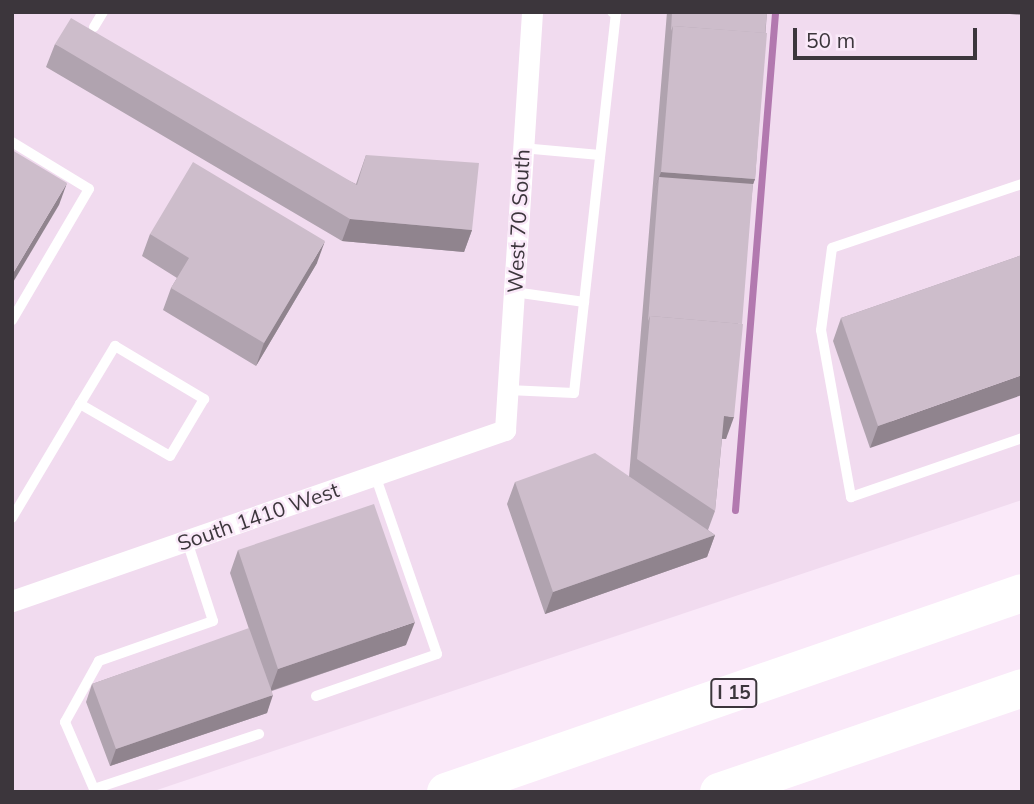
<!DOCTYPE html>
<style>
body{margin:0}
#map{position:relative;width:1034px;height:804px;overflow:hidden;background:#fae9f9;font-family:Mulish,sans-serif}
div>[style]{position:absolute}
.built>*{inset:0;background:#f1dbef}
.stream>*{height:7px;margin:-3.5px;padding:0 3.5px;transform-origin:3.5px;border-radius:3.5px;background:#b279af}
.lane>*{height:10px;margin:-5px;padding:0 5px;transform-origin:5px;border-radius:5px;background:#fff}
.street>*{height:21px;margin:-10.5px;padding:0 10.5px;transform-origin:10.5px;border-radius:10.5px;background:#fff}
.highway>*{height:38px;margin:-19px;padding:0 19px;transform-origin:19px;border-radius:19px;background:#fff}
.wall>*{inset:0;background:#b0a3af}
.shaded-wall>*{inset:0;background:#90848e}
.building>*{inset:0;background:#cdbdcb}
span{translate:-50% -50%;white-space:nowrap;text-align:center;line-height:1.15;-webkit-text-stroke:5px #fae9f9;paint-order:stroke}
.shield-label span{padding:2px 5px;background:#fae9f9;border:2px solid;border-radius:5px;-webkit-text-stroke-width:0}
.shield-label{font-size:19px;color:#3c363c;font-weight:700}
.street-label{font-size:21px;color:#3c363c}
.frame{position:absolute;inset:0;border:14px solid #3c363c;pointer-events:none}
.scale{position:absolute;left:793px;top:28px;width:184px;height:32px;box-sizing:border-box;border:4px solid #3c363c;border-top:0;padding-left:9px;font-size:21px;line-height:24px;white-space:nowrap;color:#3c363c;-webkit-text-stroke:5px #fae9f9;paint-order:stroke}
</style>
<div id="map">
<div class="built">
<div style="clip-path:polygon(12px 12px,1022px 12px,1022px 500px,151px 792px,12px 792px)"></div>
</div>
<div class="stream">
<div style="left:735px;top:510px;width:500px;rotate:-85.4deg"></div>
</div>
<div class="lane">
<div style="left:94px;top:27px;width:17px;rotate:-59deg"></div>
<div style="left:12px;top:142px;width:90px;rotate:31.4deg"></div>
<div style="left:89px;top:189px;width:152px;rotate:120.4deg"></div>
<div style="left:522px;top:148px;width:78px;rotate:5.1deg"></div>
<div style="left:1022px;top:184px;width:200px;rotate:161.4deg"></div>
<div style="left:832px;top:248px;width:83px;rotate:97.6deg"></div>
<div style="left:821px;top:330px;width:170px;rotate:79.8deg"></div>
<div style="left:851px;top:497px;width:181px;rotate:-19deg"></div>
<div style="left:514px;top:292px;width:71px;rotate:8.1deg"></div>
<div style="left:508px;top:390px;width:66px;rotate:2.6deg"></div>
<div style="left:574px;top:393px;width:382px;rotate:-83.7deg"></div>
<div style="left:616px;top:13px;width:4px;rotate:-166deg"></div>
<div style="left:12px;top:518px;width:133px;rotate:-59.2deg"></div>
<div style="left:80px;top:404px;width:68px;rotate:-58.9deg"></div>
<div style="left:115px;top:346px;width:104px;rotate:30.8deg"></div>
<div style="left:204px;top:399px;width:66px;rotate:120.8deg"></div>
<div style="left:170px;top:456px;width:104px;rotate:-150deg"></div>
<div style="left:187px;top:541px;width:84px;rotate:72deg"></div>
<div style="left:213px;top:621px;width:121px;rotate:160.7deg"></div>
<div style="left:99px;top:661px;width:70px;rotate:119.1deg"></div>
<div style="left:65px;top:722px;width:73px;rotate:66.6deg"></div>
<div style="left:94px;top:789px;width:174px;rotate:-18.4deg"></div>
<div style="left:316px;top:696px;width:128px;rotate:-19.1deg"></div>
<div style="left:437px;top:654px;width:189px;rotate:-109.1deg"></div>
</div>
<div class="street">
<div style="left:12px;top:601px;width:522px;rotate:-19.13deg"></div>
<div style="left:505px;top:430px;width:419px;rotate:-86.3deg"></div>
</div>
<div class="highway">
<div style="left:446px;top:792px;width:609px;rotate:-19.06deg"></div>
<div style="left:719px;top:792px;width:320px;rotate:-18.9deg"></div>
</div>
<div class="wall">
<div style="clip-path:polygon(667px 12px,767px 12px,755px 179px,753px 184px,726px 439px,722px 439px,715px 511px,708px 530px,715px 535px,707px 557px,545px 614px,507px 504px,515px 482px,629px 477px)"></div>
<div style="clip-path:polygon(55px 44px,356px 184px,366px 155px,472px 230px,464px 252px,342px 241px,46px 67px)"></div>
<div style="clip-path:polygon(150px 234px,317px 263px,256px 366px,163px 310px,171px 288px,177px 278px,142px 256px)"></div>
<div style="clip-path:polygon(1022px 255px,870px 448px,833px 341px,841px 318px)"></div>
<div style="clip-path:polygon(238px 550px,406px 645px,272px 691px,267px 713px,110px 766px,86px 702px,92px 684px,249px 629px,230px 573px)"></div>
</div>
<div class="shaded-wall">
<div style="clip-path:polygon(987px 12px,1022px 12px,1022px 15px)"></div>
<div style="clip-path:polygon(661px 172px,755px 179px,747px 201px,659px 177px,653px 194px)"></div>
<div style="clip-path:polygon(67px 183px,59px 205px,12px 284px,12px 275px)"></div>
<div style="clip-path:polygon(350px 219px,472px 230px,464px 252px,342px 241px)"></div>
<div style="clip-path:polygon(325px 241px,317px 263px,256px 366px,264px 343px)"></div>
<div style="clip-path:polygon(1022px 375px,1022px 395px,870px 448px,878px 426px)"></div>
<div style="clip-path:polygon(724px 416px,734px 417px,726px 439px,716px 438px)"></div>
<div style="clip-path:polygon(715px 535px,707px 557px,545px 614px,553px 592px)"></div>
<div style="clip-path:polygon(415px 622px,406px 645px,270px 691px,278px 669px)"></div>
<div style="clip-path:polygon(273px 695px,267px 713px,110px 766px,116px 749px)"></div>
</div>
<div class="building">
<div style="clip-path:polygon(672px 12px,767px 12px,765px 33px,673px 26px,671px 31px)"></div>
<div style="clip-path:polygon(71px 18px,357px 185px,366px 155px,479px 163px,472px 230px,350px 219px,55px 44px)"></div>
<div style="clip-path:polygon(673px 26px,767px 33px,755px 179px,661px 172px)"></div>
<div style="clip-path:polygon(12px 150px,67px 183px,12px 275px)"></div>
<div style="clip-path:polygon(193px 162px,325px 241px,264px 343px,171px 288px,189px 258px,150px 234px)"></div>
<div style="clip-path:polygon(659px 177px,753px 184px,742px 324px,650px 316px,648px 321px)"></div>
<div style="clip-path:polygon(1022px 255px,1022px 375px,878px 426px,841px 318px)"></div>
<div style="clip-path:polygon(650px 316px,743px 324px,734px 417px,724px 416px,715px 511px,637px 459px)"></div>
<div style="clip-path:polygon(595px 453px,715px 535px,553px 592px,515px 482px)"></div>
<div style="clip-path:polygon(374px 504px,415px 622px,278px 669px,238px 550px)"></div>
<div style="clip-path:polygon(249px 628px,273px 695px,116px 749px,92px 684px)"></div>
</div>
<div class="shield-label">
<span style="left:734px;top:693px">I 15</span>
</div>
<div class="street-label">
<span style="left:518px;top:221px;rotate:-87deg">West 70 South</span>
<span style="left:258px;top:516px;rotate:-19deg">South 1410 West</span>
</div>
<div class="frame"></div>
<div class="scale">50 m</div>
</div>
